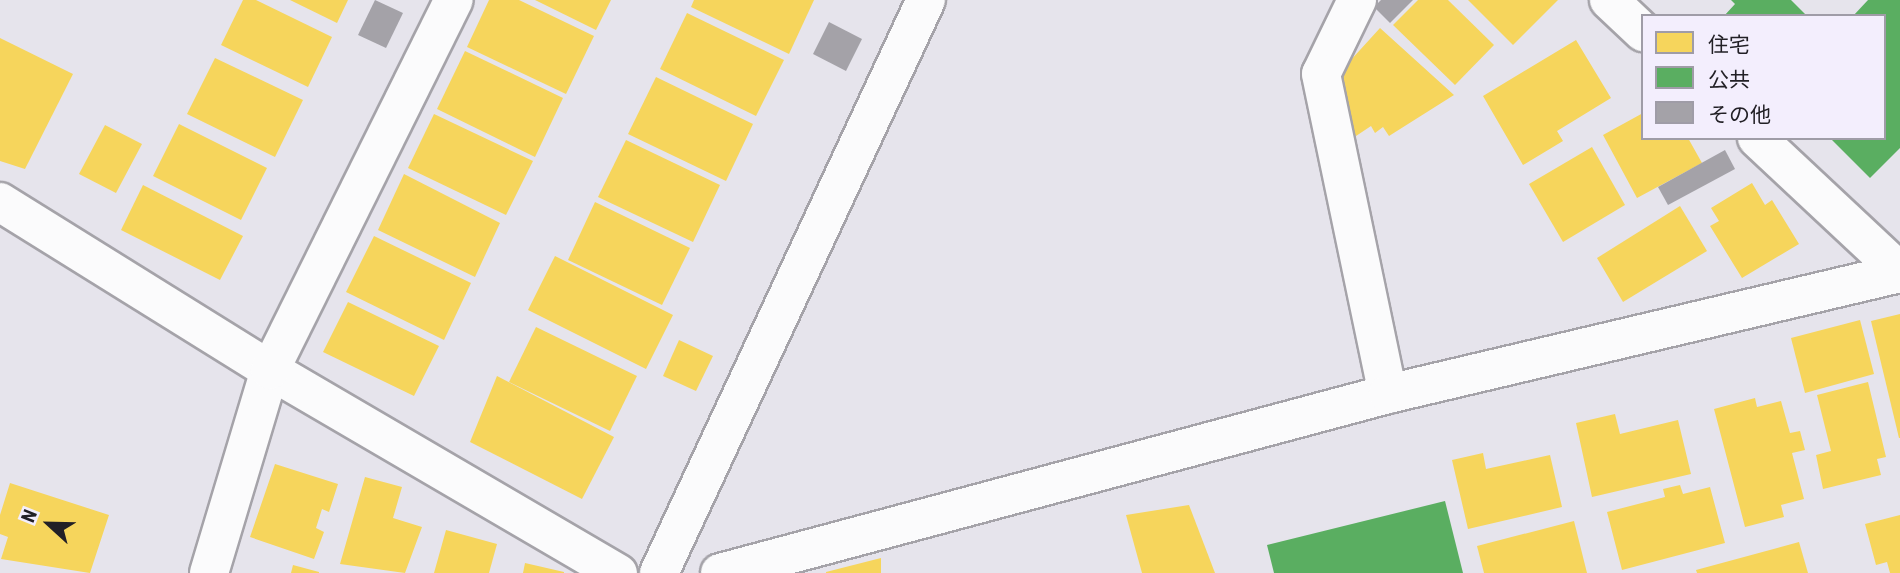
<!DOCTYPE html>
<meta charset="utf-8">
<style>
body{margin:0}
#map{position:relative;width:1900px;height:573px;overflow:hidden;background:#e6e4ec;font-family:"Roboto Condensed","Noto Sans JP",sans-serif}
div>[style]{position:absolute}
.homes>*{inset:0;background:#f6d55c}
.public>*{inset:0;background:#5aae61}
.building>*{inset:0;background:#a4a2a8}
.roads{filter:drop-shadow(2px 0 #a5a3a9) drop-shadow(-2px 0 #a5a3a9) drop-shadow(0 2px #a5a3a9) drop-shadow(0 -2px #a5a3a9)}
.street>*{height:38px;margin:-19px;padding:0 19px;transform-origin:19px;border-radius:19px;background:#fbfbfc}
span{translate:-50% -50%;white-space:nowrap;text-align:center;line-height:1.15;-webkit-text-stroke:7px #f3eefd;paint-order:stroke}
.legend{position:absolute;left:1641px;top:14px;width:245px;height:126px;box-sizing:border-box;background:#f3eefd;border:2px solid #9f9ca7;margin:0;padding:9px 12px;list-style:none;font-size:21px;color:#222026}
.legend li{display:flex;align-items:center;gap:14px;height:35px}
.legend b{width:35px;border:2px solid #9f9ca7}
.north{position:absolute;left:14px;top:489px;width:70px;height:70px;-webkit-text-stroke:5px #f3eefd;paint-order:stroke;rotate:292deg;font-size:19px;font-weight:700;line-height:28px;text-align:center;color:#222026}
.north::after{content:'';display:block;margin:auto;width:24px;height:32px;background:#222026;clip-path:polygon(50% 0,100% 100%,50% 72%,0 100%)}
</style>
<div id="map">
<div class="homes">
<div style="clip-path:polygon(243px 0,256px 0,332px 37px,308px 87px,221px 45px)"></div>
<div style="clip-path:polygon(290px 0,348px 0,337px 23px)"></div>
<div style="clip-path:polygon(489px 0,519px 0,594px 36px,566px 94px,467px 47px)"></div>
<div style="clip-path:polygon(535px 0,611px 0,596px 30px)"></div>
<div style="clip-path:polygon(694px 0,814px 0,789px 54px,691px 7px)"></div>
<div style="clip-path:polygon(1418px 0,1448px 0,1494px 45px,1455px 85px,1393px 25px)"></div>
<div style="clip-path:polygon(1468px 0,1558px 0,1513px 45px)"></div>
<div style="clip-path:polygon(687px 13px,784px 60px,756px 116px,660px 69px)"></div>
<div style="clip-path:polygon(1380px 28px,1454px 95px,1389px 136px,1383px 127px,1375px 133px,1371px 126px,1356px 136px,1338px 108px,1348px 101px,1329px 84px)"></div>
<div style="clip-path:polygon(0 38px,73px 74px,25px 169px,0 161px)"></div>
<div style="clip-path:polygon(1576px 40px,1611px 98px,1557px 131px,1563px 141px,1523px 165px,1483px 96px)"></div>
<div style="clip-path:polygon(465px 51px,563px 98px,535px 157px,437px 109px)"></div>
<div style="clip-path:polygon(215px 58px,303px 100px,275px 157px,187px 114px)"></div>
<div style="clip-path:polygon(656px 77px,753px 124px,726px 181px,628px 134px)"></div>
<div style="clip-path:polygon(1643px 113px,1643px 138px,1688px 138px,1702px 163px,1637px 198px,1603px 135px)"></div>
<div style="clip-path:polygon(434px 114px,533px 161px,506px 215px,408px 168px)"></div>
<div style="clip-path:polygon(179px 124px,267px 168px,241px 220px,153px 176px)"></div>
<div style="clip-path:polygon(105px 125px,142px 144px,116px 193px,79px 174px)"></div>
<div style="clip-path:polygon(626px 140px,720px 185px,693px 242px,598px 197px)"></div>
<div style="clip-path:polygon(1592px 147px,1625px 205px,1563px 242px,1529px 184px)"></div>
<div style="clip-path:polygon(404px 174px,500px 223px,475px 277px,378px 230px)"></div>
<div style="clip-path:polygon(1752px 183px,1765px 205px,1772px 200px,1799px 244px,1742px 278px,1710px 226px,1719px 221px,1711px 208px)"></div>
<div style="clip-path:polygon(143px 185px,243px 236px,220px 280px,121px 230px)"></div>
<div style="clip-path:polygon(595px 202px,690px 248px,662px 305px,568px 260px)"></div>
<div style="clip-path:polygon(1680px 206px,1707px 251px,1623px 302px,1597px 258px)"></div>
<div style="clip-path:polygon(374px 236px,471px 283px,444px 340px,346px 292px)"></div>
<div style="clip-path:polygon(555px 256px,673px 315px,646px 369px,528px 310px)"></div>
<div style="clip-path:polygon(348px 302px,439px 346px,414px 396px,323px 352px)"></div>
<div style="clip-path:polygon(1900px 314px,1900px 438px,1899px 438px,1871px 321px)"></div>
<div style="clip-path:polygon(1860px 320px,1874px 374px,1805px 393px,1791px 338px)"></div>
<div style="clip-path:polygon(536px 327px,637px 376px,610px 431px,509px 382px)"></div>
<div style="clip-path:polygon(679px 340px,713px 356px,696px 391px,663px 376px)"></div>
<div style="clip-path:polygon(497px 376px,614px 437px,582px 499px,470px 442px)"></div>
<div style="clip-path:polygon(1868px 382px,1886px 457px,1877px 459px,1881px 475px,1823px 489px,1816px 455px,1831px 451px,1817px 395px)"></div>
<div style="clip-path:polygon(1755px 398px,1757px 407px,1781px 401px,1790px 433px,1800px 431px,1805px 450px,1792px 453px,1804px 499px,1781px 505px,1784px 517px,1745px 527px,1714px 409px)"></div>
<div style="clip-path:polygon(1615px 414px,1620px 434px,1678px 420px,1691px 474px,1592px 497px,1576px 423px)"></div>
<div style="clip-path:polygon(1483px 453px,1486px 469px,1550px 455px,1562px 507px,1468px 529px,1452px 460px)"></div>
<div style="clip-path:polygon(275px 464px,338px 484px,329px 512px,322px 509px,316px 528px,324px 532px,314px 559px,250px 537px)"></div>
<div style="clip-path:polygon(365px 477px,402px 487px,393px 518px,422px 527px,405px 573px,340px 564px)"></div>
<div style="clip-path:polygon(10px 483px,109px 515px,90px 573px,1px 559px,8px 537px,0 534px,0 515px)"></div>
<div style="clip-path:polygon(1680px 485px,1683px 494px,1710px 487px,1725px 543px,1622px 570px,1607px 512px,1665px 497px,1663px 489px)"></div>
<div style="clip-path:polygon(1189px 505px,1215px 573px,1142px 573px,1126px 515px)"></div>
<div style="clip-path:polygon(1900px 515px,1900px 573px,1890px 573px,1887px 562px,1876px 565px,1865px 524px)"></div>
<div style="clip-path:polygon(1574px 521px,1587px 573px,1484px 573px,1477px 546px)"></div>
<div style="clip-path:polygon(446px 530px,497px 544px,489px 573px,434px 573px)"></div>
<div style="clip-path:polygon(1799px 542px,1808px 573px,1697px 573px,1696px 570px)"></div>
<div style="clip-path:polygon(881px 558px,881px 573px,826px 573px,826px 572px)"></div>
<div style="clip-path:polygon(525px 563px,564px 572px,564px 573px,523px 573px)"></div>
<div style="clip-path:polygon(293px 565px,319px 572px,319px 573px,291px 573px)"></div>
</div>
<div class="public">
<div style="clip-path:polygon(1731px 0,1791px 0,1807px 16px,1724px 16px,1735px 4px)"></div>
<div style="clip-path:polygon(1868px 0,1900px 0,1900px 148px,1870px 178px,1830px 138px,1884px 138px,1884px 16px,1853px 16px)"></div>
<div style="clip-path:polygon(1445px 501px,1463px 573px,1274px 573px,1267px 545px)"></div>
</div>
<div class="building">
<div style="clip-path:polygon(375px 0,403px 13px,386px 48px,358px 35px)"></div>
<div style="clip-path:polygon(1381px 0,1413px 0,1390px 23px,1374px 7px)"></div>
<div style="clip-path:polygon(829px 22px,862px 39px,846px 71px,813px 54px)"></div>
<div style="clip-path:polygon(1725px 150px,1735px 169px,1668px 205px,1658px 187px)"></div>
</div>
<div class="roads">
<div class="street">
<div style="left:1357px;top:0;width:82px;rotate:115.9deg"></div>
<div style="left:1321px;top:74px;width:327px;rotate:78.2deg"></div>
<div style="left:1609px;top:0;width:47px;rotate:43.3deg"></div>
<div style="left:1757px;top:138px;width:196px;rotate:43.1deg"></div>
<div style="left:0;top:202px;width:318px;rotate:31.9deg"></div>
<div style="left:270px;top:370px;width:403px;rotate:30.3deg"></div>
<div style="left:209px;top:573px;width:212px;rotate:-73.3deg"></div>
<div style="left:270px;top:370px;width:413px;rotate:-63.6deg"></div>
<div style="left:659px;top:573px;width:632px;rotate:-65.02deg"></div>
<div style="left:720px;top:573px;width:692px;rotate:-15deg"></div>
<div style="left:1388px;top:394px;width:526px;rotate:-13.3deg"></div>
</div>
</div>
<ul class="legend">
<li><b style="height:19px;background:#f6d55c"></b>住宅</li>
<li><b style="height:19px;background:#5aae61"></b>公共</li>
<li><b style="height:19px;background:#a4a2a8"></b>その他</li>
</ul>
<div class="north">N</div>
</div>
